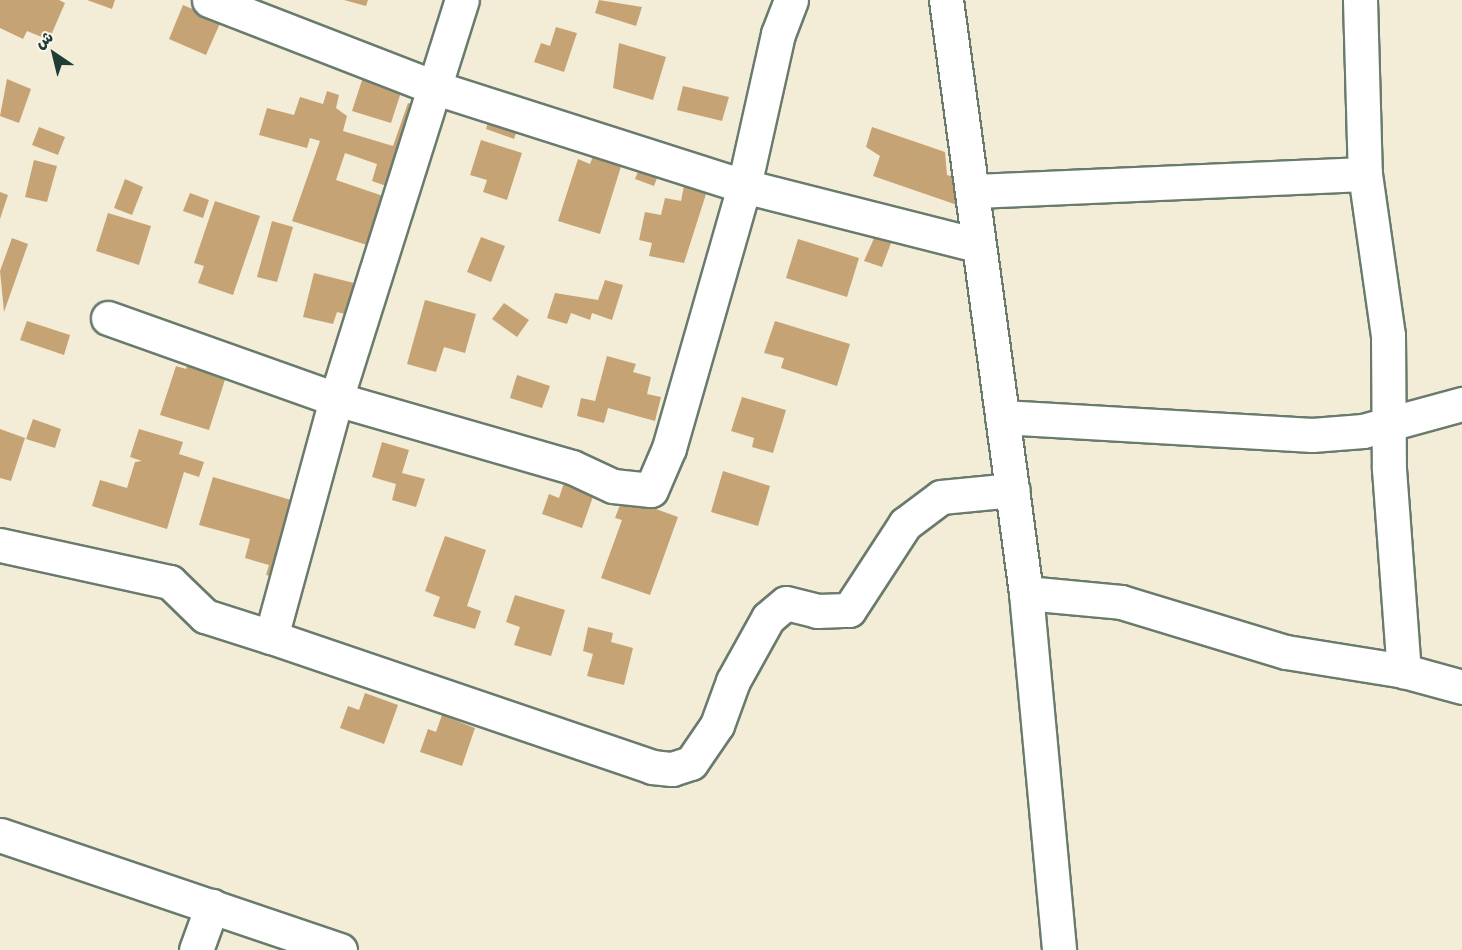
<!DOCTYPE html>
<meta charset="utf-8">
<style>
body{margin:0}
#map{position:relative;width:1462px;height:950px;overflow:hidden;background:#f3edd7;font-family:Mali,"Playpen Sans Arabic",sans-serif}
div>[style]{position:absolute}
.building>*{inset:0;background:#c6a374}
.roads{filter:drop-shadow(2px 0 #697b6d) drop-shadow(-2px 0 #697b6d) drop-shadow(0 2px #697b6d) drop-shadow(0 -2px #697b6d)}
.minor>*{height:33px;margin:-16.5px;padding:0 16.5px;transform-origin:16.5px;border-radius:16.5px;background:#fff}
span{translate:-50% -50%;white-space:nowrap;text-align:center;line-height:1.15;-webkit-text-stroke:6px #fbf7ec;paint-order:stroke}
.north{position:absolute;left:24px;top:24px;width:60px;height:60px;-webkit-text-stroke:4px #fbf7ec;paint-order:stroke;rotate:325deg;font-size:16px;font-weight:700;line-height:24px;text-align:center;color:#1f3d34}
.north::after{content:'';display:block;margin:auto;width:21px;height:27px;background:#1f3d34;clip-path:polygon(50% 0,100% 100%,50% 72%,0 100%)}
</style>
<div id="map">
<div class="building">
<div style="clip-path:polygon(0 0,59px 0,65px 3px,49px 40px,27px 31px,23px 39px,0 28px)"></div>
<div style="clip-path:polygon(87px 0,115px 0,112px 9px)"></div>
<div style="clip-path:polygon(344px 0,368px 0,366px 6px)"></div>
<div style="clip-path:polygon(599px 0,642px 7px,636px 26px,595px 13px)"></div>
<div style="clip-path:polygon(183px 5px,221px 21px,206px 55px,169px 39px)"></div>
<div style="clip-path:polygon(556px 27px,577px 33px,564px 72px,534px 62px,541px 43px,550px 46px)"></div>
<div style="clip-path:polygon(619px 43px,666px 57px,653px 100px,613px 88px)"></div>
<div style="clip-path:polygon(365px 71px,404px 83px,391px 123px,352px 111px)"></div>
<div style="clip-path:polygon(7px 79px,31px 89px,19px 123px,0 116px)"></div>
<div style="clip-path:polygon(683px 86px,729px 97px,722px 121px,677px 110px)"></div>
<div style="clip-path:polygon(327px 91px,339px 95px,336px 108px,347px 116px,343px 131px,393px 146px,408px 103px,422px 108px,395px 189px,372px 181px,377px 164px,345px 153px,336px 180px,386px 197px,370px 246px,292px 221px,320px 141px,310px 138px,307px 148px,259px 135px,267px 108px,294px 115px,300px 97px,323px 104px)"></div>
<div style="clip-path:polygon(491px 112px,520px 122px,514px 139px,486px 129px)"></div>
<div style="clip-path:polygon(39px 127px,65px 137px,58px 155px,32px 145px)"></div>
<div style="clip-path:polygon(872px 127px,945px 152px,947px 175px,962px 179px,963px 207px,873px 176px,880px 156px,866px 147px)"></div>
<div style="clip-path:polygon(481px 140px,522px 153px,507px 200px,483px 192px,487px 180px,470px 175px)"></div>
<div style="clip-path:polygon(595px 151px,623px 160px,600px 234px,558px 221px,578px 159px,590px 164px)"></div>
<div style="clip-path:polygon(34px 160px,57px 166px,47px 202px,25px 197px)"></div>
<div style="clip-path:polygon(641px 164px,660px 170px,654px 186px,635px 179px)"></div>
<div style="clip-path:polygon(125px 179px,143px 187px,132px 215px,114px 208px)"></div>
<div style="clip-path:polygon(684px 186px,707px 191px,684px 263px,649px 256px,652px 243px,639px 240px,645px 212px,661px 215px,665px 198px,681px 201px)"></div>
<div style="clip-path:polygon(0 192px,8px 195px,0 219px)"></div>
<div style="clip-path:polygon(190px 193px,209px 200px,203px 218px,183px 211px)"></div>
<div style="clip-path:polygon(215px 201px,260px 216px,233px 295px,198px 283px,204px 266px,194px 263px)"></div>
<div style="clip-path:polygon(108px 213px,151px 226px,139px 265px,96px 251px)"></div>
<div style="clip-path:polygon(272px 221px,293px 227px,277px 282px,257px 277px)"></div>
<div style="clip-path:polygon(875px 236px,891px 243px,882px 267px,864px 261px)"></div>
<div style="clip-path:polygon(481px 237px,505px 246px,491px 282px,467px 272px)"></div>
<div style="clip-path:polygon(12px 238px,28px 244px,4px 312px,0 271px)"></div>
<div style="clip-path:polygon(798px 239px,859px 258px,847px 297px,786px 278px)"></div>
<div style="clip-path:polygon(314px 273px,362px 285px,353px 316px,337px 312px,333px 324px,303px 317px)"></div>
<div style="clip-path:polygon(605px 280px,623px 285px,612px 320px,592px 313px,590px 320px,571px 313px,567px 324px,547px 318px,555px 293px,598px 300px)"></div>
<div style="clip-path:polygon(425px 300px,476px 314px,465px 353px,444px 347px,436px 372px,407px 364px)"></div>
<div style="clip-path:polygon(504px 303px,529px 320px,517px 337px,492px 319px)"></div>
<div style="clip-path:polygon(27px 321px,70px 335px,64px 355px,20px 340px)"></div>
<div style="clip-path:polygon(775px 321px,850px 344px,837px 386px,781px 368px,784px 358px,764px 353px)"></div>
<div style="clip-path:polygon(190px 355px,229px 367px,209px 430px,160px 415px,176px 366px,186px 369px)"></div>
<div style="clip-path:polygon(607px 356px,636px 364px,633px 372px,651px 377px,647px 394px,661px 397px,655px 421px,608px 408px,604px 423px,577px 416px,581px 398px,595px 401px)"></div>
<div style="clip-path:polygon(517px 375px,550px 386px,542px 408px,510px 398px)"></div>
<div style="clip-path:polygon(742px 397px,786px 410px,773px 453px,752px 447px,754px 438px,731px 431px)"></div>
<div style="clip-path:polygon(33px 419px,61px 429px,55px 448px,26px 439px)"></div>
<div style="clip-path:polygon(0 429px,25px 438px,11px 481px,0 478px)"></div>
<div style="clip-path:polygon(139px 429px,183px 442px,179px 454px,204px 462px,199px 477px,184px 472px,167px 529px,92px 506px,100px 480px,127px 488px,135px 462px,142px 461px,130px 457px)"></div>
<div style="clip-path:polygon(382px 442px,409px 450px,402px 473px,425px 479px,416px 507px,392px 500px,396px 484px,372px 477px)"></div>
<div style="clip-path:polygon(723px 471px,770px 486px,758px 526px,711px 512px)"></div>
<div style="clip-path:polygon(213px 477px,291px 500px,277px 547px,291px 550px,282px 579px,266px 575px,269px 565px,245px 558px,250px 539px,199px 525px)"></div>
<div style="clip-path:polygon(565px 480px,595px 491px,582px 528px,542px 514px,549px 494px,559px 498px)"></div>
<div style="clip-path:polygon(623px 497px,678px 517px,650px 595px,601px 578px,622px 520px,615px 518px)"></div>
<div style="clip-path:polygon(445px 536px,486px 550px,467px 606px,481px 611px,475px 629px,433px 616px,440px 597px,425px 591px)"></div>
<div style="clip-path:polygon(515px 595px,565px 610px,551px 656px,514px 645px,520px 627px,506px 622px)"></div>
<div style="clip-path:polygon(588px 627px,613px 633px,611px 642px,633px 648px,624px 685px,587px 676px,593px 654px,583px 651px)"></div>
<div style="clip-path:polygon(365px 693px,398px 705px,384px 744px,340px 728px,348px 706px,359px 710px)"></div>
<div style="clip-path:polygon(442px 715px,475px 728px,462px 766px,420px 752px,428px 729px,436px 732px)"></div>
</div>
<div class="roads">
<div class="minor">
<div style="left:209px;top:0;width:240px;rotate:21.2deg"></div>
<div style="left:433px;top:87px;width:326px;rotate:17.7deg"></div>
<div style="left:744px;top:186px;width:241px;rotate:14.2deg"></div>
<div style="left:946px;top:0;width:598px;rotate:82.32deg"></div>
<div style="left:1026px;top:593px;width:359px;rotate:84.7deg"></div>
<div style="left:1360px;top:0;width:174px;rotate:88.4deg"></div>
<div style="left:1365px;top:174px;width:163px;rotate:81.9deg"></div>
<div style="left:1388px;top:335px;width:134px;rotate:89.6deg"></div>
<div style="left:1389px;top:469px;width:203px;rotate:85.8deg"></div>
<div style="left:975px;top:191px;width:390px;rotate:-2.5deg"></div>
<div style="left:108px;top:318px;width:242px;rotate:19.6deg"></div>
<div style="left:336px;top:399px;width:246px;rotate:16.1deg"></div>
<div style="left:572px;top:467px;width:45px;rotate:24.9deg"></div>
<div style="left:613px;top:486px;width:38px;rotate:6deg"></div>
<div style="left:651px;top:490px;width:46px;rotate:-66.8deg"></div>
<div style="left:669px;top:448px;width:273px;rotate:-74deg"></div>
<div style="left:744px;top:186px;width:156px;rotate:-77.4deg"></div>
<div style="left:778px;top:34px;width:36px;rotate:-69deg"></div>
<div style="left:1002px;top:417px;width:311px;rotate:3.3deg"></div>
<div style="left:1312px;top:435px;width:51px;rotate:-4.5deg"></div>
<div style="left:1363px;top:431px;width:103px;rotate:-15.3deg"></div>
<div style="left:0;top:545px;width:174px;rotate:12.3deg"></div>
<div style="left:170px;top:582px;width:49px;rotate:44.2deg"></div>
<div style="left:205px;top:616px;width:69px;rotate:17.7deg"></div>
<div style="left:271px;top:637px;width:247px;rotate:-74.7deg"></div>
<div style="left:336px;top:399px;width:418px;rotate:-72.5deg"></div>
<div style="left:1026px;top:593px;width:95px;rotate:5.4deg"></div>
<div style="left:1121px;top:602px;width:172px;rotate:16.9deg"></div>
<div style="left:1286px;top:652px;width:120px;rotate:9.1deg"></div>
<div style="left:1404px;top:671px;width:60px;rotate:15.4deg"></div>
<div style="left:271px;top:637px;width:403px;rotate:18.8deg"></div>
<div style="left:652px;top:767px;width:20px;rotate:6deg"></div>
<div style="left:672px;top:769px;width:20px;rotate:-18deg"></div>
<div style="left:691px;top:763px;width:46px;rotate:-55.6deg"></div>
<div style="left:717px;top:725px;width:47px;rotate:-70deg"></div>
<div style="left:733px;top:681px;width:72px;rotate:-60.9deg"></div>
<div style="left:768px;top:618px;width:23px;rotate:-40deg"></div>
<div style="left:786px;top:603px;width:32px;rotate:14deg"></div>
<div style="left:817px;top:611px;width:32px;rotate:-2deg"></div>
<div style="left:849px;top:610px;width:103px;rotate:-56.9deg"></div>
<div style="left:905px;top:524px;width:45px;rotate:-36.9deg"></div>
<div style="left:941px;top:497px;width:72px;rotate:-5.6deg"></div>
<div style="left:0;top:835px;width:359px;rotate:18.7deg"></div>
<div style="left:196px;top:950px;width:47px;rotate:-70deg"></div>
</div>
</div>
<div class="north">ش</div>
</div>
